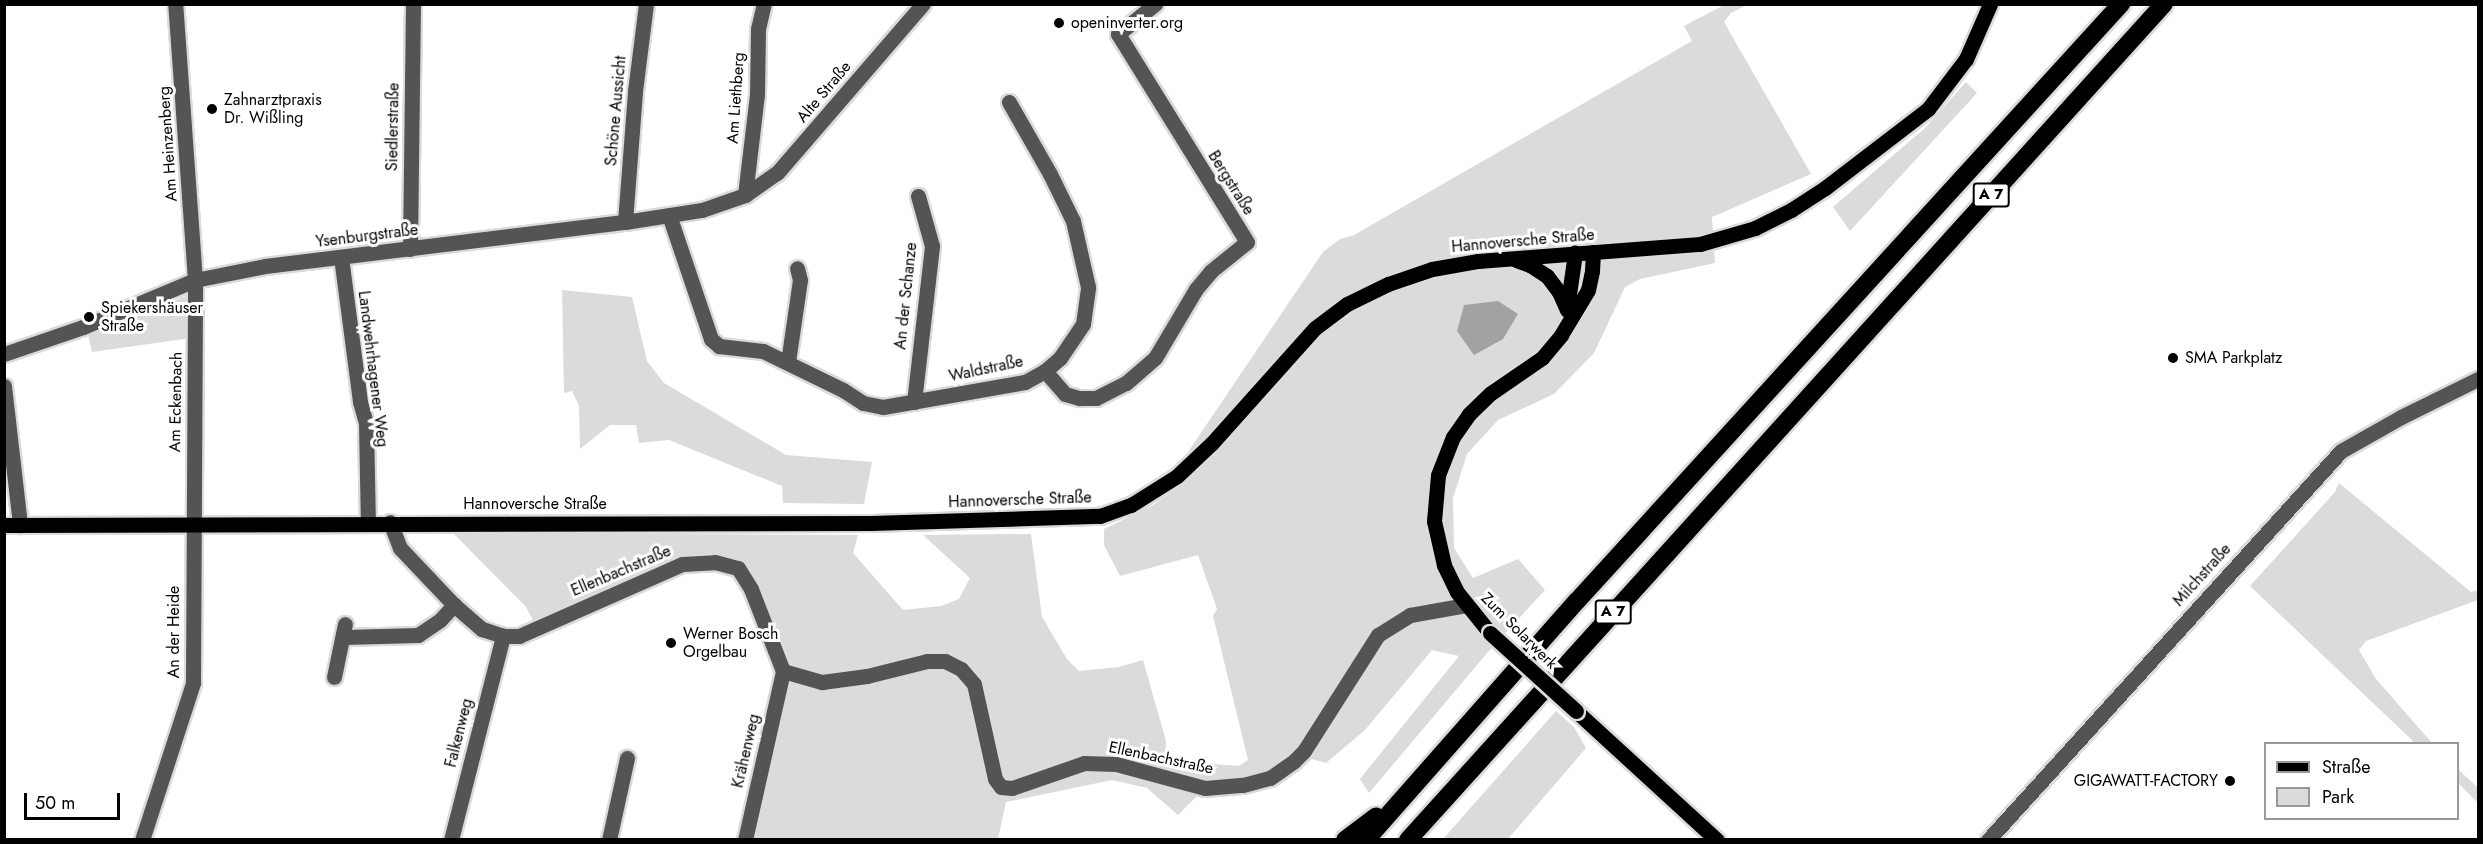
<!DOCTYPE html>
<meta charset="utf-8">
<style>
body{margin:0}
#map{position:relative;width:2483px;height:844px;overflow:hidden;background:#fff;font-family:Jost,sans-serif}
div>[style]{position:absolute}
.green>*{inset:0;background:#dbdbdb}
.water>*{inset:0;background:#a2a2a2}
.roads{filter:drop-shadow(2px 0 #dbdbdb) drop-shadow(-2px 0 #dbdbdb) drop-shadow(0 2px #dbdbdb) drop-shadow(0 -2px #dbdbdb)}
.minor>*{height:15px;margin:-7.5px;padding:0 7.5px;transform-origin:7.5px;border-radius:7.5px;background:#545454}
.major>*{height:15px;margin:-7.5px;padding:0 7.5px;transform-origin:7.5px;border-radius:7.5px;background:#000}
.highway>*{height:18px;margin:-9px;padding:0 9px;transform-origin:9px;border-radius:9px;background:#000}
.bridges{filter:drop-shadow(2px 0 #dbdbdb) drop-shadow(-2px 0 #dbdbdb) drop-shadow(0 2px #dbdbdb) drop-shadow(0 -2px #dbdbdb)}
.major-bridge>*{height:15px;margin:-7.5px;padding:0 7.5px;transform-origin:7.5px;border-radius:7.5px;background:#000}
.dots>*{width:16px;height:16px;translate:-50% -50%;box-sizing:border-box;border:3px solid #fff;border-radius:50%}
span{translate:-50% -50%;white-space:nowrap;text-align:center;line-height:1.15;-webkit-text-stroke:6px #fff;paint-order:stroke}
.shield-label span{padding:2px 4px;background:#fff;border:2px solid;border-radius:4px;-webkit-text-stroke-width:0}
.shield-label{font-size:15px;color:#000;font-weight:700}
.poi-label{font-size:16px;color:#000}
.left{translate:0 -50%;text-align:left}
.right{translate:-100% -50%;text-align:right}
.street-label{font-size:16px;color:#000}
.frame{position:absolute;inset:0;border:6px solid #000;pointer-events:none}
.legend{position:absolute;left:2264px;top:742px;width:195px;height:78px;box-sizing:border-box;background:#fff;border:2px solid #999;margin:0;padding:8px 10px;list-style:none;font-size:18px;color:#000}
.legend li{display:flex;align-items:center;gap:12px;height:30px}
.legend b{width:30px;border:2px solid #999}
.scale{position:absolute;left:24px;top:793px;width:96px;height:27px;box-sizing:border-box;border:3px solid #000;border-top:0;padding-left:8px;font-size:18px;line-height:21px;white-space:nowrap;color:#000;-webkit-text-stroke:4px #fff;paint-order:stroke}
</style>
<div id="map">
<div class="green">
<div style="clip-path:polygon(1724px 5px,1747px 5px,1731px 13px,1724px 22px,1811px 174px,1712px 217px,1715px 263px,1640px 279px,1625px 287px,1594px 353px,1554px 394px,1498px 420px,1467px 454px,1453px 498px,1454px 548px,1473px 578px,1518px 559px,1545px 590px,1488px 652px,1369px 793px,1360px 779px,1459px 656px,1432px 650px,1365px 730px,1326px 763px,1294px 754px,1270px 770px,1243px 778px,1212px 781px,1178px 815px,1147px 788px,1112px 780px,1006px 802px,998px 839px,752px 839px,784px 694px,757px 588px,717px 557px,535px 624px,526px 607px,453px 533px,858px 535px,853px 553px,903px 610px,941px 606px,959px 599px,970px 578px,923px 535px,1031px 534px,1042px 617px,1067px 659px,1079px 671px,1119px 667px,1143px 660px,1166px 741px,1166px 754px,1199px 763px,1239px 766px,1248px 760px,1213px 616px,1217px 609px,1198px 555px,1120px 576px,1104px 545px,1104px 529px,1153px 505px,1183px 484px,1186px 455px,1323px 252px,1340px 239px,1354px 235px,1692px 41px,1684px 26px)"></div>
<div style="clip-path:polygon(1966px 82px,1977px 93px,1850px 231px,1833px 207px,1925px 128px)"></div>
<div style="clip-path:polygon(562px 290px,632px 297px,647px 361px,664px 383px,786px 455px,872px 462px,864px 504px,783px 503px,782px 486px,669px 440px,639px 443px,636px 425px,610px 425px,580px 449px,579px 406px,572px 391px,564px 393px)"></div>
<div style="clip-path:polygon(186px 296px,190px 307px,191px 338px,92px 352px,88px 335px)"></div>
<div style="clip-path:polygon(2339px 483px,2471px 592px,2478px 590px,2478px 600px,2366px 641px,2359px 650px,2376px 679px,2432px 743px,2415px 743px,2250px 586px,2335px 492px)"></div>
<div style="clip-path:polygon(1556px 711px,1574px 727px,1586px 748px,1508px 839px,1443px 839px)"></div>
<div style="clip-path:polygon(2458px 769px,2478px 788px,2478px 803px,2458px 783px)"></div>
</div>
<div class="water">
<div style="clip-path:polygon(1498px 301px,1518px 314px,1503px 339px,1474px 355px,1457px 331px,1464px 305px)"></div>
</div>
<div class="roads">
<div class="minor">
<div style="left:745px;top:195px;width:102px;rotate:-83.2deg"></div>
<div style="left:757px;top:94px;width:65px;rotate:-89.1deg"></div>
<div style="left:758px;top:29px;width:26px;rotate:-77deg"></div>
<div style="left:669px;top:215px;width:131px;rotate:71.3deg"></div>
<div style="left:711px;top:339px;width:11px;rotate:41deg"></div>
<div style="left:719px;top:346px;width:44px;rotate:6.5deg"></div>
<div style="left:763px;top:351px;width:89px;rotate:26deg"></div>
<div style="left:843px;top:390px;width:24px;rotate:33deg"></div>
<div style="left:863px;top:403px;width:20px;rotate:11deg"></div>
<div style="left:883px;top:407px;width:144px;rotate:-10deg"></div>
<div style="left:1025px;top:382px;width:23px;rotate:-29deg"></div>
<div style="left:1045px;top:371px;width:20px;rotate:-41deg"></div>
<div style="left:1060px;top:358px;width:41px;rotate:-55.9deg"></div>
<div style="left:1083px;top:324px;width:37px;rotate:-82deg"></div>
<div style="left:1088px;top:287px;width:68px;rotate:-102.8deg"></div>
<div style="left:1073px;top:221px;width:52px;rotate:-116.1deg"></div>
<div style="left:1050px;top:174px;width:83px;rotate:-119.7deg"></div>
<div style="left:625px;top:222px;width:131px;rotate:-85.6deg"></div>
<div style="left:635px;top:91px;width:88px;rotate:-82.8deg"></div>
<div style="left:410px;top:249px;width:245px;rotate:-89.3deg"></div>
<div style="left:341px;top:257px;width:146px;rotate:82.5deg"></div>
<div style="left:360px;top:402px;width:22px;rotate:74deg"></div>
<div style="left:366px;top:423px;width:100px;rotate:88.9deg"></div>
<div style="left:4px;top:354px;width:83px;rotate:-18.9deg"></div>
<div style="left:83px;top:327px;width:121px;rotate:-22.8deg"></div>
<div style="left:195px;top:280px;width:71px;rotate:-11.3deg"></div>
<div style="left:265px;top:266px;width:363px;rotate:-7deg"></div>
<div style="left:625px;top:222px;width:78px;rotate:-8.9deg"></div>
<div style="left:702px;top:210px;width:46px;rotate:-19.2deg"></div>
<div style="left:745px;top:195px;width:39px;rotate:-35deg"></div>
<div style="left:777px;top:173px;width:223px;rotate:-49.2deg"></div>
<div style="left:788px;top:362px;width:83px;rotate:-81.7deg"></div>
<div style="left:800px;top:280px;width:12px;rotate:-104deg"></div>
<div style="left:1045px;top:371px;width:30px;rotate:49deg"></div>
<div style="left:1065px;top:394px;width:15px;rotate:16deg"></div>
<div style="left:1079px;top:398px;width:17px"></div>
<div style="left:1096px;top:398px;width:34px;rotate:-27deg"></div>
<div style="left:1126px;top:383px;width:38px;rotate:-41deg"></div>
<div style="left:1155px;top:358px;width:80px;rotate:-59.3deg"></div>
<div style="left:1196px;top:289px;width:23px;rotate:-50deg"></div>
<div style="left:1211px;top:271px;width:46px;rotate:-38.9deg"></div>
<div style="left:1247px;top:242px;width:245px;rotate:-121.8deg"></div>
<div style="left:1118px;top:34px;width:48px;rotate:-39deg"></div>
<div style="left:4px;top:386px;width:140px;rotate:83.4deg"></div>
<div style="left:914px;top:402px;width:157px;rotate:-83.4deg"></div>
<div style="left:932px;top:246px;width:52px;rotate:-105.6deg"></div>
<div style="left:390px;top:522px;width:28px;rotate:69deg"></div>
<div style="left:400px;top:548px;width:79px;rotate:46.5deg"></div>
<div style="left:454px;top:605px;width:37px;rotate:41deg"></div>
<div style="left:482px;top:629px;width:22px;rotate:18deg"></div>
<div style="left:503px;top:636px;width:16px"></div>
<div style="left:519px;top:636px;width:178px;rotate:-23.8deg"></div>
<div style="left:682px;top:564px;width:33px;rotate:-3deg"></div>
<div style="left:715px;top:562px;width:24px;rotate:15deg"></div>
<div style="left:738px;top:568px;width:25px;rotate:58deg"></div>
<div style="left:751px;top:589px;width:88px;rotate:68.7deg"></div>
<div style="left:783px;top:671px;width:41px;rotate:15.8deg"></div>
<div style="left:822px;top:682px;width:45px;rotate:-7.6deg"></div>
<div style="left:867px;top:676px;width:62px;rotate:-14deg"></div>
<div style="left:927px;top:661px;width:18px"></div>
<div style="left:945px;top:661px;width:18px;rotate:27deg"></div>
<div style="left:961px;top:669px;width:20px;rotate:49deg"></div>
<div style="left:974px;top:684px;width:97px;rotate:77.5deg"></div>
<div style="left:995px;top:779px;width:10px;rotate:53deg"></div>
<div style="left:1001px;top:787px;width:11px;rotate:5deg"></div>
<div style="left:1012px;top:788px;width:76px;rotate:-19.1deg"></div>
<div style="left:1084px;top:763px;width:32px;rotate:2deg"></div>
<div style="left:1116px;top:764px;width:92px;rotate:15.1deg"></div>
<div style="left:1205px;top:788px;width:38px;rotate:-5deg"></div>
<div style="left:1243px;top:785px;width:28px;rotate:-15deg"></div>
<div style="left:1270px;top:778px;width:29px;rotate:-35deg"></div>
<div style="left:1294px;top:761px;width:14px;rotate:-45deg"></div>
<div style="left:1304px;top:751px;width:138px;rotate:-57.5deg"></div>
<div style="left:1378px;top:635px;width:38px;rotate:-32deg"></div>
<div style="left:1410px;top:615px;width:57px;rotate:-10.1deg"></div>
<div style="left:344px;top:637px;width:74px;rotate:-1.5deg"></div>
<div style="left:418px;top:635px;width:27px;rotate:-34deg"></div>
<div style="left:440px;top:620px;width:21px;rotate:-47deg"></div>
<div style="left:334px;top:677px;width:54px;rotate:-78.3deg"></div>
<div style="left:142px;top:840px;width:165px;rotate:-72deg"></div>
<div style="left:193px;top:683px;width:403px;rotate:-89.7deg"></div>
<div style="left:195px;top:280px;width:277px;rotate:-94.1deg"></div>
<div style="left:451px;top:840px;width:211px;rotate:-75.7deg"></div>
<div style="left:609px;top:840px;width:84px;rotate:-77.6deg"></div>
<div style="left:745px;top:840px;width:173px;rotate:-77.3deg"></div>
<div style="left:1988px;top:840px;width:525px;rotate:-47.78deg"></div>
<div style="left:2341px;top:451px;width:69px;rotate:-29.5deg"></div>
<div style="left:2401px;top:417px;width:86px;rotate:-26.3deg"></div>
</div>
<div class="major">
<div style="left:1516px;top:260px;width:15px;rotate:20deg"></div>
<div style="left:1530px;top:265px;width:20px;rotate:33deg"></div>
<div style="left:1547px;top:276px;width:20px;rotate:53deg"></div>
<div style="left:1559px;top:292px;width:20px;rotate:66deg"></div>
<div style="left:1567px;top:308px;width:56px;rotate:-81.7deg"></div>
<div style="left:4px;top:525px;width:867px;rotate:-0.13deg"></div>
<div style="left:871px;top:523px;width:229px;rotate:-1.8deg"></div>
<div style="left:1100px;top:516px;width:33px;rotate:-20deg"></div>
<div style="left:1131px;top:505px;width:54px;rotate:-32.2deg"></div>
<div style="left:1177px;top:476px;width:48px;rotate:-43.3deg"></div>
<div style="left:1212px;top:443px;width:154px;rotate:-48.2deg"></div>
<div style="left:1315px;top:328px;width:40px;rotate:-37deg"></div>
<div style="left:1347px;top:304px;width:46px;rotate:-26deg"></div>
<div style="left:1388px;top:284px;width:46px;rotate:-18.8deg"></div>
<div style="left:1432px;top:269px;width:47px;rotate:-9.9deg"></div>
<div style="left:1478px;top:261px;width:223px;rotate:-4.4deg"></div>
<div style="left:1700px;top:244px;width:57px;rotate:-16.2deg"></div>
<div style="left:1755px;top:228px;width:40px;rotate:-26.6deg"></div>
<div style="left:1791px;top:210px;width:40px;rotate:-32.9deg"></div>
<div style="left:1825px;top:188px;width:130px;rotate:-37.5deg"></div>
<div style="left:1928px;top:109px;width:63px;rotate:-52.8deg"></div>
<div style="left:1966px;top:59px;width:60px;rotate:-66.4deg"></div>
<div style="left:1490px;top:633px;width:53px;rotate:-128.8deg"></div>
<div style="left:1457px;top:592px;width:30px;rotate:-116deg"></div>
<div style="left:1444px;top:565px;width:45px;rotate:-102.8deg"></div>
<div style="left:1434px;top:521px;width:46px;rotate:-85deg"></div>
<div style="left:1438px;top:475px;width:41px;rotate:-68.5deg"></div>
<div style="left:1453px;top:437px;width:28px;rotate:-55deg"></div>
<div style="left:1469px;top:414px;width:30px;rotate:-44deg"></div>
<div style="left:1491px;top:393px;width:62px;rotate:-34.5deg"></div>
<div style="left:1542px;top:358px;width:30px;rotate:-50deg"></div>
<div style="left:1561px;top:335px;width:52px;rotate:-59deg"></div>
<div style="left:1588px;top:290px;width:19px;rotate:-78deg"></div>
<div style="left:1592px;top:271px;width:19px;rotate:-87deg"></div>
<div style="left:1576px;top:711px;width:191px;rotate:42.5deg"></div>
</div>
<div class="highway">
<div style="left:1345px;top:840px;width:39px;rotate:-37deg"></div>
<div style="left:1366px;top:840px;width:319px;rotate:-48.6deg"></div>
<div style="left:1577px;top:601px;width:808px;rotate:-47.66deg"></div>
<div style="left:1408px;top:840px;width:1127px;rotate:-47.88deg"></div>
</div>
</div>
<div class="bridges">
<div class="major-bridge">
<div style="left:1490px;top:633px;width:116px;rotate:42.2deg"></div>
</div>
</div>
<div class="dots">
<div style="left:1059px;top:23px;background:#000"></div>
<div style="left:212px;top:109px;background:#000"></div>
<div style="left:89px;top:317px;background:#000"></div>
<div style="left:2173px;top:358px;background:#000"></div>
<div style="left:671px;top:643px;background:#000"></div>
<div style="left:2230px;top:781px;background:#000"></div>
</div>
<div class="shield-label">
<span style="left:1991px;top:195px">A 7</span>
<span style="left:1613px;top:612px">A 7</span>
</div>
<div class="poi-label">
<span class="left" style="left:1071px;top:23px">openinverter.org</span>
<span class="left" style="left:224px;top:109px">Zahnarztpraxis<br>Dr. Wißling</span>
<span class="left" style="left:101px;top:317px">Spiekershäuser<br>Straße</span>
<span class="left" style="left:2185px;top:358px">SMA Parkplatz</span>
<span class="left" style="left:683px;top:643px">Werner Bosch<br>Orgelbau</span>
<span class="right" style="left:2218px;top:781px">GIGAWATT-FACTORY</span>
</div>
<div class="street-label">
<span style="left:824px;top:92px;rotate:-50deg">Alte Straße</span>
<span style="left:736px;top:98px;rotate:-86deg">Am Liethberg</span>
<span style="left:616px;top:111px;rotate:-85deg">Schöne Aussicht</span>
<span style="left:393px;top:127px;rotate:-89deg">Siedlerstraße</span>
<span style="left:168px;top:144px;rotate:-94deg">Am Heinzenberg</span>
<span style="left:1231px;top:183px;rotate:58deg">Bergstraße</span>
<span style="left:367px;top:236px;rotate:-7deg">Ysenburgstraße</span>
<span style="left:1523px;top:241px;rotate:-5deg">Hannoversche Straße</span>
<span style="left:906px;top:296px;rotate:-84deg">An der Schanze</span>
<span style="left:373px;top:369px;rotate:83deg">Landwehrhagener Weg</span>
<span style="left:986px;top:369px;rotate:-12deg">Waldstraße</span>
<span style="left:176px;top:402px;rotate:-89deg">Am Eckenbach</span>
<span style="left:1020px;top:500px;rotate:-2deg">Hannoversche Straße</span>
<span style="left:535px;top:504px">Hannoversche Straße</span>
<span style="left:621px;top:571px;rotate:-23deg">Ellenbachstraße</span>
<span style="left:2202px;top:575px;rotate:-48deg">Milchstraße</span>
<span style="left:1519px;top:631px;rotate:45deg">Zum Solarwerk</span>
<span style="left:174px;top:632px;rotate:-90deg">An der Heide</span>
<span style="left:459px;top:733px;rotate:-76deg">Falkenweg</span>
<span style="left:746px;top:751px;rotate:-77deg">Krähenweg</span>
<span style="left:1161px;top:758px;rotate:12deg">Ellenbachstraße</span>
</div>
<div class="frame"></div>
<ul class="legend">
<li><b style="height:8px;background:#000"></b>Straße</li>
<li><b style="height:16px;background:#dbdbdb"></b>Park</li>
</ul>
<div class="scale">50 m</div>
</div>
